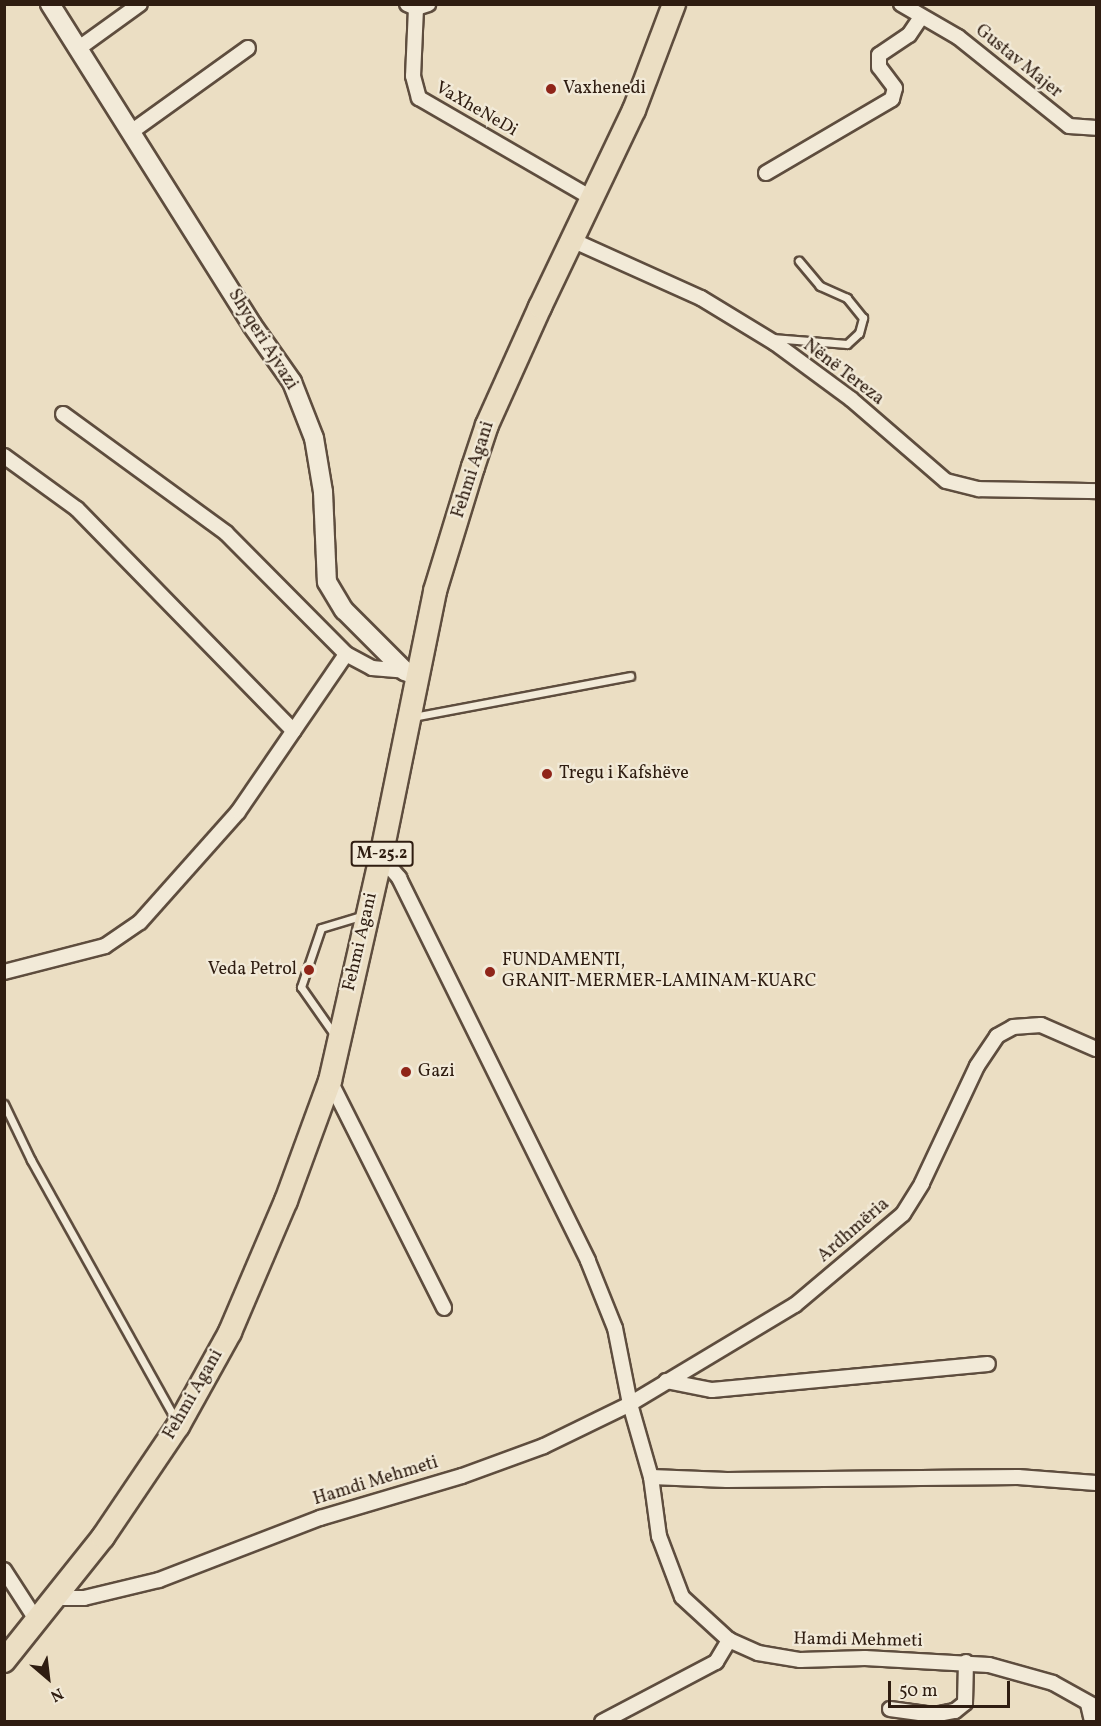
<!DOCTYPE html>
<meta charset="utf-8">
<style>
body{margin:0}
#map{position:relative;width:1101px;height:1726px;overflow:hidden;background:#ebdec3;font-family:Vollkorn,serif}
div>[style]{position:absolute}
.roads{filter:drop-shadow(2px 0 #5e4d3e) drop-shadow(-2px 0 #5e4d3e) drop-shadow(0 2px #5e4d3e) drop-shadow(0 -2px #5e4d3e)}
.service>*{height:7px;margin:-3.5px;padding:0 3.5px;transform-origin:3.5px;border-radius:3.5px;background:#f2ead8}
.minor>*{height:14px;margin:-7px;padding:0 7px;transform-origin:7px;border-radius:7px;background:#f2ead8}
.tertiary>*{height:18px;margin:-9px;padding:0 9px;transform-origin:9px;border-radius:9px;background:#f2ead8}
.primary>*{height:22px;margin:-11px;padding:0 11px;transform-origin:11px;border-radius:11px;background:#ebdec3}
.dots>*{width:16px;height:16px;translate:-50% -50%;box-sizing:border-box;border:3px solid #f2ead8;border-radius:50%}
span{translate:-50% -50%;white-space:nowrap;text-align:center;line-height:1.15;-webkit-text-stroke:4.5px #f2ead8;paint-order:stroke}
.shield-label span{padding:2px 4px;background:#f2ead8;border:2px solid;border-radius:4px;-webkit-text-stroke-width:0}
.shield-label{font-size:16px;color:#2f1d11;font-weight:700}
.street-label{font-size:18px;color:#2f1d11}
.poi-label{font-size:18px;color:#2f1d11}
.left{translate:0 -50%;text-align:left}
.right{translate:-100% -50%;text-align:right}
.frame{position:absolute;inset:0;border:6px solid #2f1d11;pointer-events:none}
.north{position:absolute;left:18px;top:1648px;width:60px;height:60px;-webkit-text-stroke:4px #f2ead8;paint-order:stroke;rotate:152deg;font-size:16px;font-weight:700;line-height:24px;text-align:center;color:#2f1d11}
.north::after{content:'';display:block;margin:auto;width:21px;height:27px;background:#2f1d11;clip-path:polygon(50% 0,100% 100%,50% 72%,0 100%)}
.scale{position:absolute;left:888px;top:1681px;width:122px;height:27px;box-sizing:border-box;border:3px solid #2f1d11;border-top:0;padding-left:8px;font-size:18px;line-height:21px;white-space:nowrap;color:#2f1d11;-webkit-text-stroke:4px #f2ead8;paint-order:stroke}
</style>
<div id="map">
<div class="roads">
<div class="service">
<div style="left:772px;top:338px;width:75px;rotate:4.6deg"></div>
<div style="left:847px;top:344px;width:16px;rotate:-43deg"></div>
<div style="left:859px;top:333px;width:16px;rotate:-75deg"></div>
<div style="left:863px;top:318px;width:26px;rotate:-129deg"></div>
<div style="left:847px;top:298px;width:30px;rotate:-156deg"></div>
<div style="left:820px;top:286px;width:33px;rotate:-130deg"></div>
<div style="left:413px;top:717px;width:221px;rotate:-10.7deg"></div>
<div style="left:336px;top:1037px;width:61px;rotate:-125deg"></div>
<div style="left:301px;top:987px;width:62px;rotate:-71.3deg"></div>
<div style="left:321px;top:928px;width:45px;rotate:-16.8deg"></div>
<div style="left:4px;top:1104px;width:62px;rotate:64.3deg"></div>
<div style="left:31px;top:1160px;width:299px;rotate:60.9deg"></div>
</div>
<div class="minor">
<div style="left:407px;top:4px;width:10px;rotate:24deg"></div>
<div style="left:416px;top:8px;width:13px;rotate:-18deg"></div>
<div style="left:901px;top:4px;width:66px;rotate:30.1deg"></div>
<div style="left:958px;top:37px;width:142px;rotate:38.7deg"></div>
<div style="left:1069px;top:126px;width:27px;rotate:4deg"></div>
<div style="left:416px;top:8px;width:68px;rotate:92.5deg"></div>
<div style="left:413px;top:76px;width:23px;rotate:75deg"></div>
<div style="left:419px;top:98px;width:201px;rotate:30.1deg"></div>
<div style="left:79px;top:48px;width:75px;rotate:-35.8deg"></div>
<div style="left:131px;top:132px;width:144px;rotate:-35.7deg"></div>
<div style="left:766px;top:173px;width:146px;rotate:-30.4deg"></div>
<div style="left:892px;top:99px;width:11px;rotate:-75deg"></div>
<div style="left:895px;top:88px;width:26px;rotate:-127deg"></div>
<div style="left:879px;top:67px;width:12px;rotate:-90deg"></div>
<div style="left:879px;top:55px;width:36px;rotate:-34deg"></div>
<div style="left:909px;top:35px;width:22px;rotate:-56deg"></div>
<div style="left:572px;top:240px;width:141px;rotate:24.2deg"></div>
<div style="left:701px;top:298px;width:87px;rotate:31.3deg"></div>
<div style="left:775px;top:343px;width:94px;rotate:36.4deg"></div>
<div style="left:851px;top:399px;width:125px;rotate:40.8deg"></div>
<div style="left:946px;top:481px;width:34px;rotate:14deg"></div>
<div style="left:979px;top:489px;width:117px;rotate:1deg"></div>
<div style="left:63px;top:414px;width:202px;rotate:36.1deg"></div>
<div style="left:226px;top:533px;width:170px;rotate:45.2deg"></div>
<div style="left:346px;top:654px;width:30px;rotate:28deg"></div>
<div style="left:372px;top:668px;width:33px;rotate:5deg"></div>
<div style="left:4px;top:456px;width:90px;rotate:36deg"></div>
<div style="left:77px;top:509px;width:310px;rotate:45.7deg"></div>
<div style="left:381px;top:857px;width:28px;rotate:49deg"></div>
<div style="left:399px;top:878px;width:427px;rotate:63.7deg"></div>
<div style="left:588px;top:1261px;width:72px;rotate:68.1deg"></div>
<div style="left:615px;top:1328px;width:77px;rotate:78.8deg"></div>
<div style="left:630px;top:1404px;width:76px;rotate:74deg"></div>
<div style="left:651px;top:1477px;width:60px;rotate:82.3deg"></div>
<div style="left:659px;top:1536px;width:65px;rotate:69.3deg"></div>
<div style="left:682px;top:1597px;width:64px;rotate:42.5deg"></div>
<div style="left:729px;top:1640px;width:32px;rotate:24deg"></div>
<div style="left:758px;top:1653px;width:43px;rotate:9.5deg"></div>
<div style="left:800px;top:1660px;width:65px;rotate:-1.8deg"></div>
<div style="left:865px;top:1658px;width:124px;rotate:3.2deg"></div>
<div style="left:989px;top:1665px;width:66px;rotate:15.7deg"></div>
<div style="left:1053px;top:1683px;width:49px;rotate:29.2deg"></div>
<div style="left:4px;top:972px;width:104px;rotate:-14.4deg"></div>
<div style="left:105px;top:946px;width:42px;rotate:-34.4deg"></div>
<div style="left:140px;top:922px;width:147px;rotate:-48.3deg"></div>
<div style="left:238px;top:812px;width:191px;rotate:-55.6deg"></div>
<div style="left:330px;top:1081px;width:254px;rotate:63.3deg"></div>
<div style="left:666px;top:1381px;width:47px;rotate:11.1deg"></div>
<div style="left:712px;top:1390px;width:277px;rotate:-5.4deg"></div>
<div style="left:651px;top:1477px;width:76px;rotate:2.3deg"></div>
<div style="left:727px;top:1480px;width:291px;rotate:-0.6deg"></div>
<div style="left:1018px;top:1477px;width:78px;rotate:4.4deg"></div>
<div style="left:4px;top:1570px;width:61px;rotate:57.1deg"></div>
<div style="left:56px;top:1598px;width:28px"></div>
<div style="left:84px;top:1598px;width:77px;rotate:-13.5deg"></div>
<div style="left:159px;top:1580px;width:173px;rotate:-21.1deg"></div>
<div style="left:320px;top:1518px;width:148px;rotate:-16.5deg"></div>
<div style="left:462px;top:1476px;width:87px;rotate:-20.1deg"></div>
<div style="left:544px;top:1446px;width:96px;rotate:-26deg"></div>
<div style="left:630px;top:1404px;width:192px;rotate:-31deg"></div>
<div style="left:795px;top:1305px;width:141px;rotate:-40.1deg"></div>
<div style="left:903px;top:1214px;width:36px;rotate:-58deg"></div>
<div style="left:922px;top:1183px;width:129px;rotate:-64.8deg"></div>
<div style="left:977px;top:1066px;width:36px;rotate:-56deg"></div>
<div style="left:997px;top:1036px;width:18px;rotate:-29deg"></div>
<div style="left:1013px;top:1027px;width:28px;rotate:-4deg"></div>
<div style="left:1041px;top:1025px;width:60px;rotate:23.6deg"></div>
<div style="left:1088px;top:1704px;width:18px;rotate:77deg"></div>
<div style="left:890px;top:1709px;width:44px;rotate:7.8deg"></div>
<div style="left:934px;top:1715px;width:21px;rotate:-11deg"></div>
<div style="left:955px;top:1711px;width:13px;rotate:-39deg"></div>
<div style="left:965px;top:1703px;width:41px;rotate:-88.6deg"></div>
<div style="left:602px;top:1722px;width:129px;rotate:-27.8deg"></div>
<div style="left:716px;top:1662px;width:26px;rotate:-59deg"></div>
</div>
<div class="tertiary">
<div style="left:50px;top:4px;width:379px;rotate:57.8deg"></div>
<div style="left:252px;top:325px;width:70px;rotate:54.9deg"></div>
<div style="left:292px;top:382px;width:60px;rotate:68.6deg"></div>
<div style="left:314px;top:438px;width:55px;rotate:80.5deg"></div>
<div style="left:323px;top:492px;width:90px;rotate:87.5deg"></div>
<div style="left:327px;top:582px;width:33px;rotate:59deg"></div>
<div style="left:344px;top:610px;width:86px;rotate:45deg"></div>
<div style="left:405px;top:671px;width:14px;rotate:21deg"></div>
</div>
<div class="primary">
<div style="left:4px;top:1661px;width:159px;rotate:-51.4deg"></div>
<div style="left:103px;top:1537px;width:134px;rotate:-56deg"></div>
<div style="left:178px;top:1426px;width:107px;rotate:-61deg"></div>
<div style="left:230px;top:1332px;width:142px;rotate:-66.9deg"></div>
<div style="left:286px;top:1201px;width:128px;rotate:-69.9deg"></div>
<div style="left:330px;top:1081px;width:230px;rotate:-77.2deg"></div>
<div style="left:381px;top:857px;width:271px;rotate:-78.5deg"></div>
<div style="left:435px;top:591px;width:130px;rotate:-73deg"></div>
<div style="left:473px;top:467px;width:44px;rotate:-71.6deg"></div>
<div style="left:487px;top:425px;width:129px;rotate:-65.8deg"></div>
<div style="left:540px;top:307px;width:218px;rotate:-64.5deg"></div>
<div style="left:634px;top:110px;width:113px;rotate:-69.3deg"></div>
</div>
</div>
<div class="dots">
<div style="left:551px;top:89px;background:#8f2418"></div>
<div style="left:547px;top:774px;background:#8f2418"></div>
<div style="left:309px;top:970px;background:#8f2418"></div>
<div style="left:490px;top:972px;background:#8f2418"></div>
<div style="left:406px;top:1072px;background:#8f2418"></div>
</div>
<div class="shield-label">
<span style="left:382px;top:854px">M-25.2</span>
</div>
<div class="street-label">
<span style="left:1018px;top:62px;rotate:39deg">Gustav Majer</span>
<span style="left:476px;top:110px;rotate:30deg">VaXheNeDi</span>
<span style="left:262px;top:340px;rotate:58deg">Shyqeri Ajvazi</span>
<span style="left:843px;top:373px;rotate:37deg">Nënë Tereza</span>
<span style="left:474px;top:470px;rotate:-72deg">Fehmi Agani</span>
<span style="left:361px;top:942px;rotate:-77deg">Fehmi Agani</span>
<span style="left:854px;top:1231px;rotate:-41deg">Ardhmëria</span>
<span style="left:194px;top:1395px;rotate:-60deg">Fehmi Agani</span>
<span style="left:376px;top:1482px;rotate:-17deg">Hamdi Mehmeti</span>
<span style="left:858px;top:1641px;rotate:1deg">Hamdi Mehmeti</span>
</div>
<div class="poi-label">
<span class="left" style="left:563px;top:89px">Vaxhenedi</span>
<span class="left" style="left:559px;top:774px">Tregu i Kafshëve</span>
<span class="left" style="left:502px;top:972px">FUNDAMENTI,<br>GRANIT-MERMER-LAMINAM-KUARC</span>
<span class="right" style="left:297px;top:970px">Veda Petrol</span>
<span class="left" style="left:418px;top:1072px">Gazi</span>
</div>
<div class="frame"></div>
<div class="north">N</div>
<div class="scale">50 m</div>
</div>
